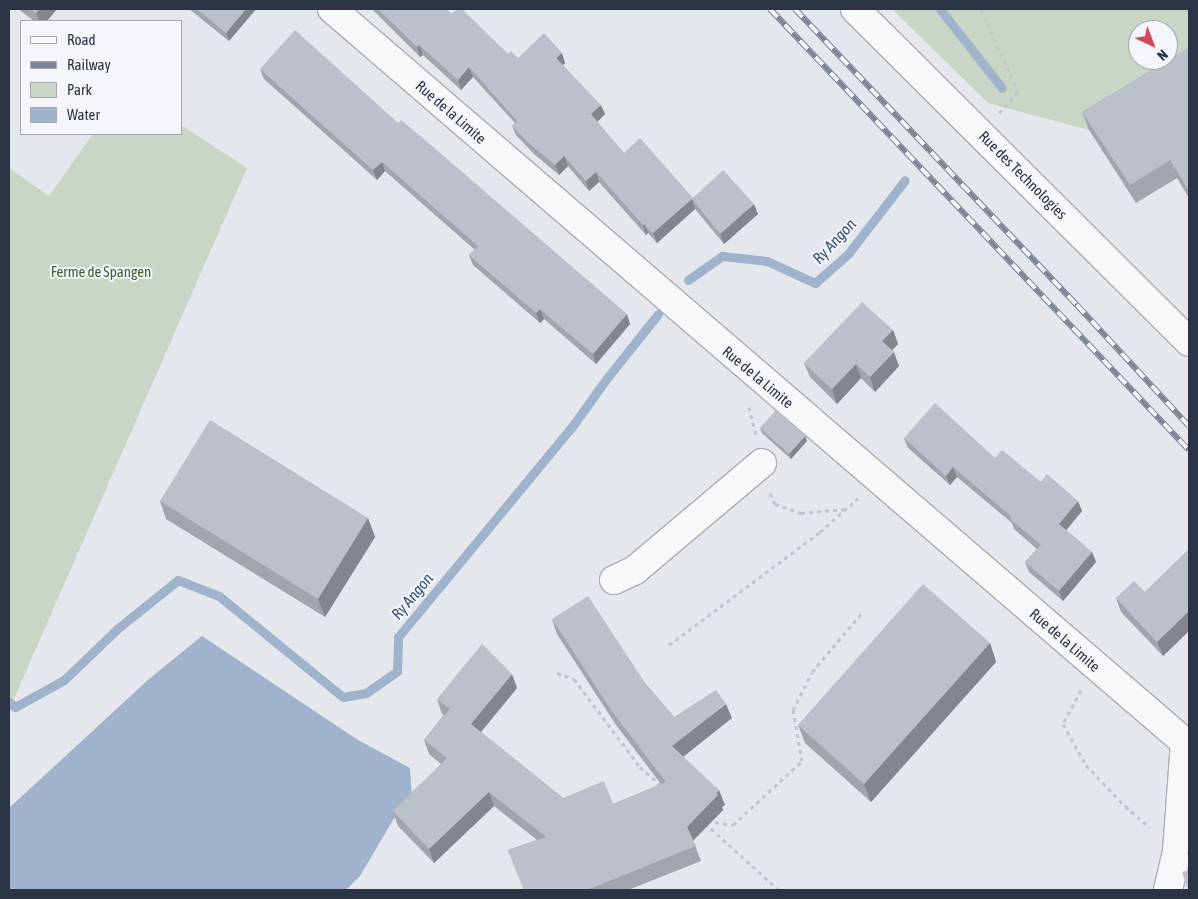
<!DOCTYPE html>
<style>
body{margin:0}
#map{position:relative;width:1198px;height:899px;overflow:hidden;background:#e4e7ec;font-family:"Asap Condensed",sans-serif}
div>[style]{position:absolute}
.green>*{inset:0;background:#c9d6c5}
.water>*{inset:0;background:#9fb4cc}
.stream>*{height:9px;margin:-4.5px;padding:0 4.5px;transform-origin:4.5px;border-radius:4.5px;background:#9fb4cc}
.path>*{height:3px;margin-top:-1.5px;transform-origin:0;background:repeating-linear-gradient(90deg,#c2c5cb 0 4px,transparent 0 8px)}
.roads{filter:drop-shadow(1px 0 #a9aeb7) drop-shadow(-1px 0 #a9aeb7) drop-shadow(0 1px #a9aeb7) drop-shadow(0 -1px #a9aeb7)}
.minor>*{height:28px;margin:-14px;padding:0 14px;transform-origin:14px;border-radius:14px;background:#f7f8fa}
.rail>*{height:5.5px;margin-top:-2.75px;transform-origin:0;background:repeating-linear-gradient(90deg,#f4f6f9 0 11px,#7d8696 0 22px);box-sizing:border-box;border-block:1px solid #7d8696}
.wall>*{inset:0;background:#a1a5ae}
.shaded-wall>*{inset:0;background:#83868d}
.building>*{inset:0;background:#bbc0ca}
span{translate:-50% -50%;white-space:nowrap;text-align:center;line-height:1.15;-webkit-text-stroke:4px #f4f6f9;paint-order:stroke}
.street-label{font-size:15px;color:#2b3445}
.park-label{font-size:15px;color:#3f6138}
.water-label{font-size:16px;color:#34527a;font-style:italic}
.frame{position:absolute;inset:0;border:10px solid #2b3445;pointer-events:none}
.legend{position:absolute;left:20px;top:20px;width:162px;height:115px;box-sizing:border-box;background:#f4f6f9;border:1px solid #a4a8b1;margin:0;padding:6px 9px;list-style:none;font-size:15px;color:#2b3445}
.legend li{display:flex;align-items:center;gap:10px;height:25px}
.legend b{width:25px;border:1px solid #a4a8b1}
.north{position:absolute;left:1128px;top:20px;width:50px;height:50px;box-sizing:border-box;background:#f4f6f9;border:1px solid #a4a8b1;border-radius:50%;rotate:137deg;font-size:14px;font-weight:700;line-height:20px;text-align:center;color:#2b3445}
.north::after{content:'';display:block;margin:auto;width:18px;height:22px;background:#d1495b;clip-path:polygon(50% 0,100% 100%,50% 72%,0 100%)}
</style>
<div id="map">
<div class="green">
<div style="clip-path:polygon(evenodd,892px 9px,1189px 9px,1189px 70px,1089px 130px,988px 103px,892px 9px,1138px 30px,1168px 30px,1168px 60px,1138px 60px,1138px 30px)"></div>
<div style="clip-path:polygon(181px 125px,247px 168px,9px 710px,9px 168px,49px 196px,93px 134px,181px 134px)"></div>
</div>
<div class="water">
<div style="clip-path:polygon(202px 636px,358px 740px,410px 768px,412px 800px,393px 820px,360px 876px,346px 890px,9px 890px,9px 808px,149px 679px)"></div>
</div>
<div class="stream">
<div style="left:940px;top:9px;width:100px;rotate:51.9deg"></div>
<div style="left:688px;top:280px;width:42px;rotate:-35.2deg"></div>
<div style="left:722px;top:256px;width:45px;rotate:6.3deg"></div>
<div style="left:767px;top:261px;width:53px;rotate:24.6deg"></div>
<div style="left:815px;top:283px;width:44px;rotate:-41.3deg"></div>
<div style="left:848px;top:254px;width:93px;rotate:-52.4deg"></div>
<div style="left:9px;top:702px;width:8px;rotate:40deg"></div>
<div style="left:15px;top:707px;width:56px;rotate:-28.9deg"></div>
<div style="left:64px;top:680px;width:74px;rotate:-43.9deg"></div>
<div style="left:117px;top:629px;width:78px;rotate:-38.8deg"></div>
<div style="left:178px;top:580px;width:44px;rotate:21.3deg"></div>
<div style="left:219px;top:596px;width:160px;rotate:39.2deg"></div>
<div style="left:343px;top:697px;width:23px;rotate:-10deg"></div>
<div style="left:366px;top:693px;width:38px;rotate:-35deg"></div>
<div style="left:397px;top:671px;width:34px;rotate:-88deg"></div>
<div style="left:398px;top:637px;width:271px;rotate:-50.4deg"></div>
<div style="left:571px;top:428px;width:62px;rotate:-54.2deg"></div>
<div style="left:607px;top:378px;width:82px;rotate:-51.4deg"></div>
</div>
<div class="path">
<div style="left:981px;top:9px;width:91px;rotate:66deg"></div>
<div style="left:1018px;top:92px;width:28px;rotate:132deg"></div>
<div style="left:749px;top:407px;width:29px;rotate:76deg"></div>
<div style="left:770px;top:493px;width:12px;rotate:66deg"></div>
<div style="left:775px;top:504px;width:28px;rotate:19deg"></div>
<div style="left:801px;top:513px;width:44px;rotate:-5.2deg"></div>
<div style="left:669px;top:645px;width:189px;rotate:-36.8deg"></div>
<div style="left:820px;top:532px;width:51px;rotate:-41.8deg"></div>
<div style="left:557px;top:673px;width:18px;rotate:19deg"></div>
<div style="left:574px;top:679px;width:110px;rotate:53.1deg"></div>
<div style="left:640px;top:767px;width:30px;rotate:41deg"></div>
<div style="left:1081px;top:690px;width:38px;rotate:118deg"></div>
<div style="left:1063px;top:724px;width:47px;rotate:60.7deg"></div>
<div style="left:1086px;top:765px;width:57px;rotate:46.4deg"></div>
<div style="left:1125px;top:806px;width:33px;rotate:41deg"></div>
<div style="left:707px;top:821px;width:26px;rotate:9deg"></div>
<div style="left:733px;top:825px;width:94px;rotate:-42.8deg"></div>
<div style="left:802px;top:761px;width:52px;rotate:-100deg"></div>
<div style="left:793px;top:710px;width:42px;rotate:-63.4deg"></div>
<div style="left:812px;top:672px;width:76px;rotate:-49.8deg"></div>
<div style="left:705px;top:823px;width:100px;rotate:42.2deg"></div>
</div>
<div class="roads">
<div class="minor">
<div style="left:332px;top:9px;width:1130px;rotate:40.69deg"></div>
<div style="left:855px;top:9px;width:472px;rotate:44.9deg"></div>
<div style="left:614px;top:580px;width:23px;rotate:-25deg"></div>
<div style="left:635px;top:570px;width:166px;rotate:-40.1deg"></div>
<div style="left:1168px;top:890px;width:40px;rotate:-77deg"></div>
<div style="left:1177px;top:851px;width:108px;rotate:-85.8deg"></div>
</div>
</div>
<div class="rail">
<div style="left:770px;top:9px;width:608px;rotate:46.47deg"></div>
<div style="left:795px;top:9px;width:409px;rotate:46.4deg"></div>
<div style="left:1077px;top:305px;width:165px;rotate:47.2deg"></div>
</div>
<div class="wall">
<div style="clip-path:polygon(18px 9px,57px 9px,47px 21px,34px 21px)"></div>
<div style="clip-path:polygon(189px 9px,256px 9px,229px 41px)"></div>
<div style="clip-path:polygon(372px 9px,446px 9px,451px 14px,508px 54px,518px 58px,565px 63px,563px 65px,605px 114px,597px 122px,624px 153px,693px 198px,758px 214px,724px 244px,695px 209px,657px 243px,648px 233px,646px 235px,599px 182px,589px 191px,568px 166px,559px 175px,534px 154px,516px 135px,512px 126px,515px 123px,473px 77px,461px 90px,423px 55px,420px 57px)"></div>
<div style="clip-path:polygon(1189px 48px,1189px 198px,1177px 178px,1136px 203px,1089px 130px,1082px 112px)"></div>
<div style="clip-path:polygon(260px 69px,398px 123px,630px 324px,596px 364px,544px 319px,540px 323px,473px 265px,469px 255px,475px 250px,385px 171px,377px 180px,264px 79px)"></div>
<div style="clip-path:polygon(893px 330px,898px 344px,892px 350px,899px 366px,875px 392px,861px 378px,837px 404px,810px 377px,804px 363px)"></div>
<div style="clip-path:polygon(760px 428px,807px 441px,791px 459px,762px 433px)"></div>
<div style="clip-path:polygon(904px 438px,995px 458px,1041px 482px,1082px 511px,1066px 530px,1092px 552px,1096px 562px,1063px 601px,1029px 572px,1025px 562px,1037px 549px,1014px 529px,1012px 523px,957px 477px,950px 485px,908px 448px)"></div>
<div style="clip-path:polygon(160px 501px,368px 518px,375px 537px,325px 617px,166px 519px)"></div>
<div style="clip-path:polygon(1189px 549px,1189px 631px,1163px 656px,1121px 612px,1116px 598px,1145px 592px)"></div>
<div style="clip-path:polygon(552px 619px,645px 683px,674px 717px,732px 718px,683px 756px,725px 805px,722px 807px,723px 810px,693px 840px,701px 861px,628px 890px,524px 890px,508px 850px,537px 840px,494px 806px,434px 863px,398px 826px,393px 811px,441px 764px,429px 754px,424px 740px,444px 715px,442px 714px,437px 699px,517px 688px,481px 732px,563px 798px,613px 804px,661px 784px,616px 725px,557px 634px)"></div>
<div style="clip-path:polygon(990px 643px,996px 662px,871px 802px,805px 743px,798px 725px)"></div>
</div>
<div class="shaded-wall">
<div style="clip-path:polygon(40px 9px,57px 9px,47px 21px,39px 21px,36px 13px)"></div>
<div style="clip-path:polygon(246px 9px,256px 9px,229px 41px,226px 33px)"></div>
<div style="clip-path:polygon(419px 45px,423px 55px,420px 57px,417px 47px)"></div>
<div style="clip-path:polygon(562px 53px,565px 63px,560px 68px,556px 58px)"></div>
<div style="clip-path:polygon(469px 67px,473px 77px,461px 90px,458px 80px)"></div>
<div style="clip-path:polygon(601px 105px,605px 114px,595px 124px,591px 114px)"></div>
<div style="clip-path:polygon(564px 156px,568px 166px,559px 175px,555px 165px)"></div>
<div style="clip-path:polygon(382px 162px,385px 171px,377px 180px,373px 170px)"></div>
<div style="clip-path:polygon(596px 172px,599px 182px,589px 191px,586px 181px)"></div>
<div style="clip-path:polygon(692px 199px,695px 209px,657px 243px,653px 233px)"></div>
<div style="clip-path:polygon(754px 204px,758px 214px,724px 244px,720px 234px)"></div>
<div style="clip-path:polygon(644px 224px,648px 233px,646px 235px,643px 225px)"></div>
<div style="clip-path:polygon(540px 309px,544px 319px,540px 323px,536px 313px)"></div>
<div style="clip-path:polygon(627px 314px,630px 324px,596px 364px,593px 354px)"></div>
<div style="clip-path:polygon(893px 330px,898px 344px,887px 356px,882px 341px)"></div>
<div style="clip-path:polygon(894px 352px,899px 366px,875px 392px,870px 377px)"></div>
<div style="clip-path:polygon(856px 364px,861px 378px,837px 404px,832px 389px)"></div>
<div style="clip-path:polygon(805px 436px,807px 441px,791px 459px,789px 454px)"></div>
<div style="clip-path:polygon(953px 467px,957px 477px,950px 485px,946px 476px)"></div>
<div style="clip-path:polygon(1078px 501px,1082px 511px,1063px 534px,1059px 524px)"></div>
<div style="clip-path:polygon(368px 518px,375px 537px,325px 617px,318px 599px)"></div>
<div style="clip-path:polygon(1092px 552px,1096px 562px,1063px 601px,1059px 591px)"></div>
<div style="clip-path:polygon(1189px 611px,1189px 631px,1163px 656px,1157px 642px)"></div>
<div style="clip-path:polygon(990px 643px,996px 662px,871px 802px,864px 784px)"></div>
<div style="clip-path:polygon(512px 674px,517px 688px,476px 738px,471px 724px)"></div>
<div style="clip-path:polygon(726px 704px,732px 718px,678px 761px,672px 746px)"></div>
<div style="clip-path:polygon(719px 790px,725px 805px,722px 807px,723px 810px,693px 841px,687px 827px)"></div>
<div style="clip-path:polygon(489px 792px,494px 806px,434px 863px,429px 849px)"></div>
</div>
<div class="building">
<div style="clip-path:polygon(31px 9px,40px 9px,36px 13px)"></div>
<div style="clip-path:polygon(197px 9px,246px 9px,226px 33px)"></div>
<div style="clip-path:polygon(378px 9px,446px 9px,451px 14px,458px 9px,462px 9px,508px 54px,511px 51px,518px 58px,544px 33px,562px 53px,556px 58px,601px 105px,591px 114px,624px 153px,640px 138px,693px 198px,653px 233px,644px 224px,643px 225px,596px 172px,586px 181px,564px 156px,555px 165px,530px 144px,512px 126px,517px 121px,469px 67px,458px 80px,419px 45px,417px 47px)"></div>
<div style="clip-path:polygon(295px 30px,398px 123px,401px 120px,425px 140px,627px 314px,593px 354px,540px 309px,536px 313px,469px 255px,478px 246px,382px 162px,373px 170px,260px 69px)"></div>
<div style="clip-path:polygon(1189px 48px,1189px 191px,1170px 160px,1130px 185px,1082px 112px)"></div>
<div style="clip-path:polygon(723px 170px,754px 204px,720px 234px,692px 199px)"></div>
<div style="clip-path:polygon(862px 302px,893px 330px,882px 341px,894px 352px,870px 377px,856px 364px,832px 389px,804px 363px)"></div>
<div style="clip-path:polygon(935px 403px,995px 458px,1002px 450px,1041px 482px,1047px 474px,1078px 501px,1059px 524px,1092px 552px,1059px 591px,1025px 562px,1041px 545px,1010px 519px,1012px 517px,953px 467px,946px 476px,904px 438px)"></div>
<div style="clip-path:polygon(776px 410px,805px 436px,789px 454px,760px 428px)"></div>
<div style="clip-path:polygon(210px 420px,368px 518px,318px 599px,160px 501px)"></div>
<div style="clip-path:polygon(1189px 549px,1189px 611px,1157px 642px,1116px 598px,1134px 581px,1145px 592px)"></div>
<div style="clip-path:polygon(923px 584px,990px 643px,864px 784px,798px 725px)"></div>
<div style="clip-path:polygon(588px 596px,645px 683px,674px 717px,716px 690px,726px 704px,672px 746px,719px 790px,716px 793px,718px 795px,687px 827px,696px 846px,587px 890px,524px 890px,508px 850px,546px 837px,489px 792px,429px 849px,393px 811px,447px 758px,424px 740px,450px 709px,437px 699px,482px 644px,512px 674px,471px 724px,563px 798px,604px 781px,613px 804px,666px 782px,611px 710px,552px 619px)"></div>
<div style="clip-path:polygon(1189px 851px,1189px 860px,1187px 852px)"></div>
<div style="clip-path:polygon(1189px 870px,1189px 890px,1188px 890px,1182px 872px)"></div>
</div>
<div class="street-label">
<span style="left:451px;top:112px;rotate:41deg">Rue de la Limite</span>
<span style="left:1023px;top:175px;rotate:45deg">Rue des Technologies</span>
<span style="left:758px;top:377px;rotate:40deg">Rue de la Limite</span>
<span style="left:1065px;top:640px;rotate:41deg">Rue de la Limite</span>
</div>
<div class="park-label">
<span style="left:101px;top:272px">Ferme de Spangen</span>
</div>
<div class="water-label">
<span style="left:834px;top:241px;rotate:-47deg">Ry Angon</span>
<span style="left:412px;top:596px;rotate:-50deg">Ry Angon</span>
</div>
<div class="frame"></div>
<ul class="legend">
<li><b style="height:6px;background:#f7f8fa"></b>Road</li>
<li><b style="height:6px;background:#7d8696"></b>Railway</li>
<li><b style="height:14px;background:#c9d6c5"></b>Park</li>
<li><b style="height:14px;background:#9fb4cc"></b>Water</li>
</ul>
<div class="north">N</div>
</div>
